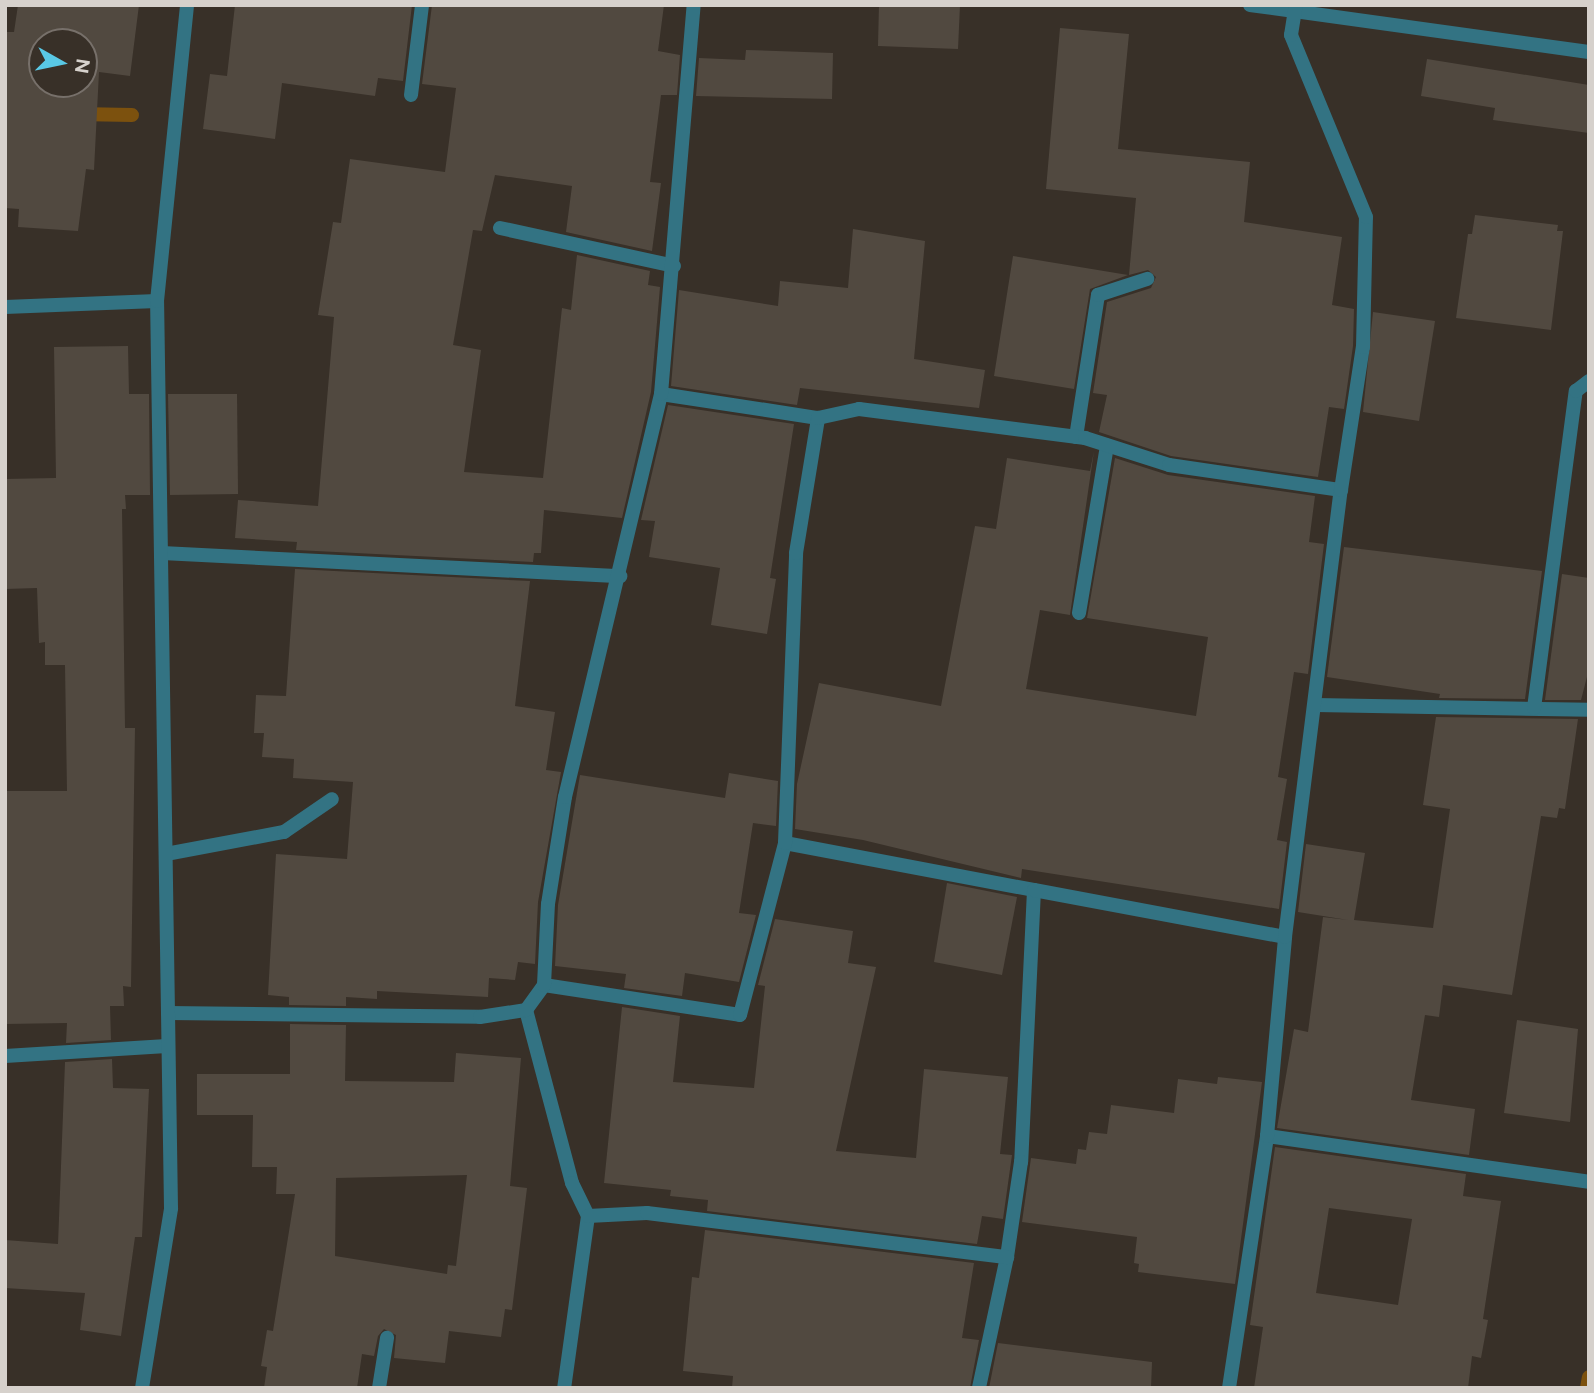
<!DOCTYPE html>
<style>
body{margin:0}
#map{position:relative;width:1594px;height:1393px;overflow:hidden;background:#383028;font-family:Figtree,sans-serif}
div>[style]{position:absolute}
.stream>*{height:14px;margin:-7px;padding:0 7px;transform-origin:7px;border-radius:7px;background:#7c510e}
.building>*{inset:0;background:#514940}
.service>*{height:14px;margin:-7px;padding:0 7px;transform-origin:7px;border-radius:7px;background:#337383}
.minor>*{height:14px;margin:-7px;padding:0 7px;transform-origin:7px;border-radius:7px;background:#337383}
span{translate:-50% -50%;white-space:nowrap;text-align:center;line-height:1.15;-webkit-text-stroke:7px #383028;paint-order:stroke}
.frame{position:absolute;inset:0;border:7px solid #d6d1cc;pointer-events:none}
.north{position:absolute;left:28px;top:28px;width:70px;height:70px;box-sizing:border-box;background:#383028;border:2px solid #77706a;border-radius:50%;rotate:99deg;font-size:19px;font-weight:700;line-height:28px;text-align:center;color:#d6d1cc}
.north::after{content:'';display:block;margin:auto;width:24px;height:32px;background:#59c8e5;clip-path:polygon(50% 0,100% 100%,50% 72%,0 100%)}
</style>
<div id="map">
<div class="stream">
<div style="left:78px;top:114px;width:54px;rotate:1.1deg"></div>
<div style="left:1587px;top:1388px;width:11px;rotate:-80deg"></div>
</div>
<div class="building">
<div style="clip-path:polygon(evenodd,18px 5px,139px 5px,130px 76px,99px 72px,94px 170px,86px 169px,78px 231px,18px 227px,19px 209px,5px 208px,6px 32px,14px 32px,18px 5px,42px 42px,84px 42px,84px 84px,42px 84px,42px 42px)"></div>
<div style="clip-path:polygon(235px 5px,412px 5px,403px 81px,378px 78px,375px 96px,282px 83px,275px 139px,203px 129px,210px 74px,227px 76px)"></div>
<div style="clip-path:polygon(432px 5px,664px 5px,658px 51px,680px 55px,677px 95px,661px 95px,650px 182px,661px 183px,652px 251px,566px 232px,572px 186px,495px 175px,482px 231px,473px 230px,453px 345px,481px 350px,464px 472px,543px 478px,562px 308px,571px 310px,577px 255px,650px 271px,648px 285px,660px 287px,651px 392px,622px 518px,544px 510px,541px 553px,534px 553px,533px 562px,296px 550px,297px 542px,235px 538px,238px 500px,318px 506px,334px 317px,318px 315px,333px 222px,341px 223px,350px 159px,445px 172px,456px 88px,422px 84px)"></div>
<div style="clip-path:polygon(879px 5px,960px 5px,958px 49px,878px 46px)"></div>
<div style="clip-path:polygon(1060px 28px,1129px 34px,1118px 149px,1250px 162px,1244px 222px,1342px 237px,1332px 305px,1354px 309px,1353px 346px,1344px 409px,1329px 407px,1318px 477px,1171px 456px,1099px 432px,1107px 395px,1093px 393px,1107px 302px,1151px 288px,1156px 277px,1148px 270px,1129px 275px,1136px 198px,1046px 189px)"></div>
<div style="clip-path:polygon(746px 50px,833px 53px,832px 99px,696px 96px,699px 58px,745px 60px)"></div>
<div style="clip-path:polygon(1427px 59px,1589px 85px,1589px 133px,1493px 120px,1495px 108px,1421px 96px)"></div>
<div style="clip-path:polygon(1475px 215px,1558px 225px,1557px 231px,1563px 231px,1551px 330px,1456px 318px,1468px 234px,1472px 234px)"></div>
<div style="clip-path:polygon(853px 229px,925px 241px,914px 359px,985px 370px,979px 408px,800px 388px,797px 405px,671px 386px,679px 290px,778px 306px,780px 281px,848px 288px)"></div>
<div style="clip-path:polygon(1013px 256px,1128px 275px,1090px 289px,1074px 389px,994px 376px)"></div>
<div style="clip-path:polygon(1373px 312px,1435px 321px,1419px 421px,1363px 412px)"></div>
<div style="clip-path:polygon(128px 346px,129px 394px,149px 394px,150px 495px,125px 495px,126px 509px,122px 509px,125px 728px,135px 728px,131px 987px,123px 986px,124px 1006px,110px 1006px,111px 1040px,66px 1043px,67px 1023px,5px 1024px,5px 791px,67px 791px,65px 665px,45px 665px,45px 642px,39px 643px,37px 588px,5px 589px,5px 479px,56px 478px,54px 347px)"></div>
<div style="clip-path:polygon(168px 394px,237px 394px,238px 494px,170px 495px)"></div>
<div style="clip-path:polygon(668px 405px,794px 424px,770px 578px,776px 579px,767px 634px,711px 625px,720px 568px,649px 557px,655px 521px,641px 520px)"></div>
<div style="clip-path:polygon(1094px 451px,1070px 615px,1040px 610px,1026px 689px,1196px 716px,1208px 637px,1087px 618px,1115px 458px,1168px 475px,1315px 496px,1309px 542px,1324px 544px,1308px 674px,1294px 672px,1278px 777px,1287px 779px,1277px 840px,1287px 842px,1279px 909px,1022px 869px,1021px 878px,863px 840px,795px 829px,797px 784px,819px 683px,941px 706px,975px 526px,996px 529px,1007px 458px,1090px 471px)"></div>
<div style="clip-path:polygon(1344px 547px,1542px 571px,1525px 699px,1439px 698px,1440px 694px,1327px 677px)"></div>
<div style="clip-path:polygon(295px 569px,530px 581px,515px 706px,555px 712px,546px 770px,561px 772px,538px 902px,535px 964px,518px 962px,515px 980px,489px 978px,488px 997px,377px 991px,377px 999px,346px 997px,346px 1006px,289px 1005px,289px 997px,268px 995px,276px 854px,347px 859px,353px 782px,293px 778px,294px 759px,262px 757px,264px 733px,254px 733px,256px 695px,286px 696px)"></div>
<div style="clip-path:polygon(1562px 574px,1589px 578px,1589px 669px,1581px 700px,1545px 700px)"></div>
<div style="clip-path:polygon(1436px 717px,1578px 719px,1565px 809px,1559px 808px,1557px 818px,1541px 816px,1512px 995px,1443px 985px,1439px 1017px,1425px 1015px,1411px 1100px,1475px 1109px,1469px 1155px,1277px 1128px,1294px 1029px,1308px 1032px,1323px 917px,1348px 920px,1298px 912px,1306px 844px,1365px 853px,1354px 920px,1433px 928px,1450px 809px,1423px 805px)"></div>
<div style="clip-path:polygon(729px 773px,778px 781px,776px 826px,753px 823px,739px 913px,756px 915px,739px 982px,685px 973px,682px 996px,624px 988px,626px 974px,555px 966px,558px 905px,580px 775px,725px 798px)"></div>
<div style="clip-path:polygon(947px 883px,1017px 897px,1002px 975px,934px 962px)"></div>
<div style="clip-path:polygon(775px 919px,853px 931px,848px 963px,876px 967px,836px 1151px,916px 1158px,924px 1069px,1008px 1077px,1000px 1154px,1012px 1155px,1003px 1219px,982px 1216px,977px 1244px,707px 1211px,708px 1200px,670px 1196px,671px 1190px,604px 1183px,622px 1007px,680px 1016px,673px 1082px,754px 1088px,765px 986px,758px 985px)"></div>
<div style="clip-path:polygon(1517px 1020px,1578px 1029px,1570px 1122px,1504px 1113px)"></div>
<div style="clip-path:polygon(evenodd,290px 1024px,346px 1025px,345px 1081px,454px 1082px,456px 1053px,521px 1058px,510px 1186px,527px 1188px,512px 1310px,505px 1309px,501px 1337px,449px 1331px,445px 1363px,394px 1358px,396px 1335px,384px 1329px,378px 1336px,374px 1356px,362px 1354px,357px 1388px,264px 1388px,267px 1367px,261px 1366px,267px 1330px,273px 1331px,295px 1194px,276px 1194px,277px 1167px,252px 1167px,253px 1115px,197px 1115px,197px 1074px,290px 1074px,290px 1024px,467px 1175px,456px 1266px,448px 1265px,447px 1274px,335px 1256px,336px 1178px,467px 1175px)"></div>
<div style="clip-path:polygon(112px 1059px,113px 1088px,149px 1089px,142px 1237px,135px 1237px,121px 1336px,80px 1330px,85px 1293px,5px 1288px,5px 1240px,58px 1244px,65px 1062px)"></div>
<div style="clip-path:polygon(1218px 1077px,1262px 1082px,1235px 1284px,1138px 1272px,1139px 1264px,1134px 1263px,1137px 1237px,1022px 1222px,1031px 1158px,1076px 1164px,1078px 1149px,1086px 1150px,1089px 1132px,1107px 1134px,1111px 1105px,1174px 1113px,1178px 1079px,1217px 1084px)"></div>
<div style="clip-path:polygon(evenodd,1275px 1147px,1466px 1174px,1463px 1196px,1501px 1201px,1483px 1319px,1488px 1320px,1481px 1358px,1472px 1356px,1468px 1388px,1254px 1388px,1263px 1327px,1250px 1325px,1275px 1147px,1329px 1208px,1412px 1219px,1398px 1305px,1316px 1293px,1329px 1208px)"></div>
<div style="clip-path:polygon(705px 1230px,974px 1263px,962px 1338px,979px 1340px,970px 1388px,732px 1388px,733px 1376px,683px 1371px,692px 1277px,699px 1278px)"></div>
<div style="clip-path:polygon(998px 1343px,1152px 1362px,1151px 1388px,989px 1388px)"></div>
</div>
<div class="service">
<div style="left:411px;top:95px;width:91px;rotate:-83deg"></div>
<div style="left:500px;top:228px;width:178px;rotate:12.3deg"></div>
<div style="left:1076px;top:437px;width:144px;rotate:-81.2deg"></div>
<div style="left:1098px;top:295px;width:52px;rotate:-18.1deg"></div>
<div style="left:1079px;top:613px;width:170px;rotate:-80.5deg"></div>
<div style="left:166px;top:854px;width:120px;rotate:-10.6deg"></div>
<div style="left:284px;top:832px;width:58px;rotate:-34.5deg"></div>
<div style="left:379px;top:1388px;width:51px;rotate:-80.9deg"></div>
</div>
<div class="minor">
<div style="left:1250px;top:5px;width:342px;rotate:7.9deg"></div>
<div style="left:5px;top:307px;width:152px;rotate:-2.3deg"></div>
<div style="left:661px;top:394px;width:159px;rotate:8.7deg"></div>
<div style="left:162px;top:553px;width:459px;rotate:2.9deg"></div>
<div style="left:1316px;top:705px;width:273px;rotate:1deg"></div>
<div style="left:1534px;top:708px;width:320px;rotate:-82.5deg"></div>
<div style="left:1576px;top:391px;width:16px;rotate:-38deg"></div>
<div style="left:785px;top:843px;width:253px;rotate:10.7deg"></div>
<div style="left:1034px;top:890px;width:272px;rotate:92.7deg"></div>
<div style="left:1021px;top:1162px;width:96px;rotate:98.4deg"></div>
<div style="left:1007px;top:1257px;width:134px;rotate:102.1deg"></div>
<div style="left:1034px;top:890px;width:255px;rotate:10.6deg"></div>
<div style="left:544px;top:985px;width:198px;rotate:8.7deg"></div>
<div style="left:740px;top:1015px;width:178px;rotate:-75.3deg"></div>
<div style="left:785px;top:843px;width:290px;rotate:-87.8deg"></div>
<div style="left:796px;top:553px;width:137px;rotate:-80.7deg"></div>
<div style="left:818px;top:418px;width:42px;rotate:-12.4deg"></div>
<div style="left:859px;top:409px;width:228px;rotate:7.3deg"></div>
<div style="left:1085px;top:438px;width:88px;rotate:17.8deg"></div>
<div style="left:1169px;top:465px;width:174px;rotate:8.3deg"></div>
<div style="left:526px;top:1010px;width:179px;rotate:75.1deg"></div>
<div style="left:572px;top:1183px;width:37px;rotate:64deg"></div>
<div style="left:588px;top:1216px;width:174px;rotate:97.9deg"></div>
<div style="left:168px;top:1013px;width:312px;rotate:0.7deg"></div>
<div style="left:480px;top:1017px;width:47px;rotate:-8.7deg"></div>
<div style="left:526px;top:1010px;width:31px;rotate:-54deg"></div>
<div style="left:544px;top:985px;width:81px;rotate:-87.2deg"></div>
<div style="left:548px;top:904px;width:108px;rotate:-81deg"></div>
<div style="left:565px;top:797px;width:414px;rotate:-76.6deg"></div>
<div style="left:661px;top:394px;width:390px;rotate:-85.2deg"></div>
<div style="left:5px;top:1056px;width:162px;rotate:-3.5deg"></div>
<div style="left:1267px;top:1136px;width:325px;rotate:8.1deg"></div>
<div style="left:588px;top:1216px;width:59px;rotate:-2.9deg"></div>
<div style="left:647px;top:1213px;width:363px;rotate:7deg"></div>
<div style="left:142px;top:1388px;width:182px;rotate:-80.8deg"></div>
<div style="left:171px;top:1208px;width:907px;rotate:-90.88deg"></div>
<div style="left:157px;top:301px;width:298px;rotate:-84.2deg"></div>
<div style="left:1229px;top:1388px;width:255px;rotate:-81.4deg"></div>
<div style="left:1267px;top:1136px;width:200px;rotate:-84.8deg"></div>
<div style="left:1285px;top:937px;width:450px;rotate:-82.9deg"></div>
<div style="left:1341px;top:490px;width:145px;rotate:-81.3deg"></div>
<div style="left:1363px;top:347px;width:130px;rotate:-88.7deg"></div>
<div style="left:1366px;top:217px;width:197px;rotate:-112.4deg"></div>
<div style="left:1291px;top:35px;width:30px;rotate:-81deg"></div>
</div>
<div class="frame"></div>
<div class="north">N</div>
</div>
